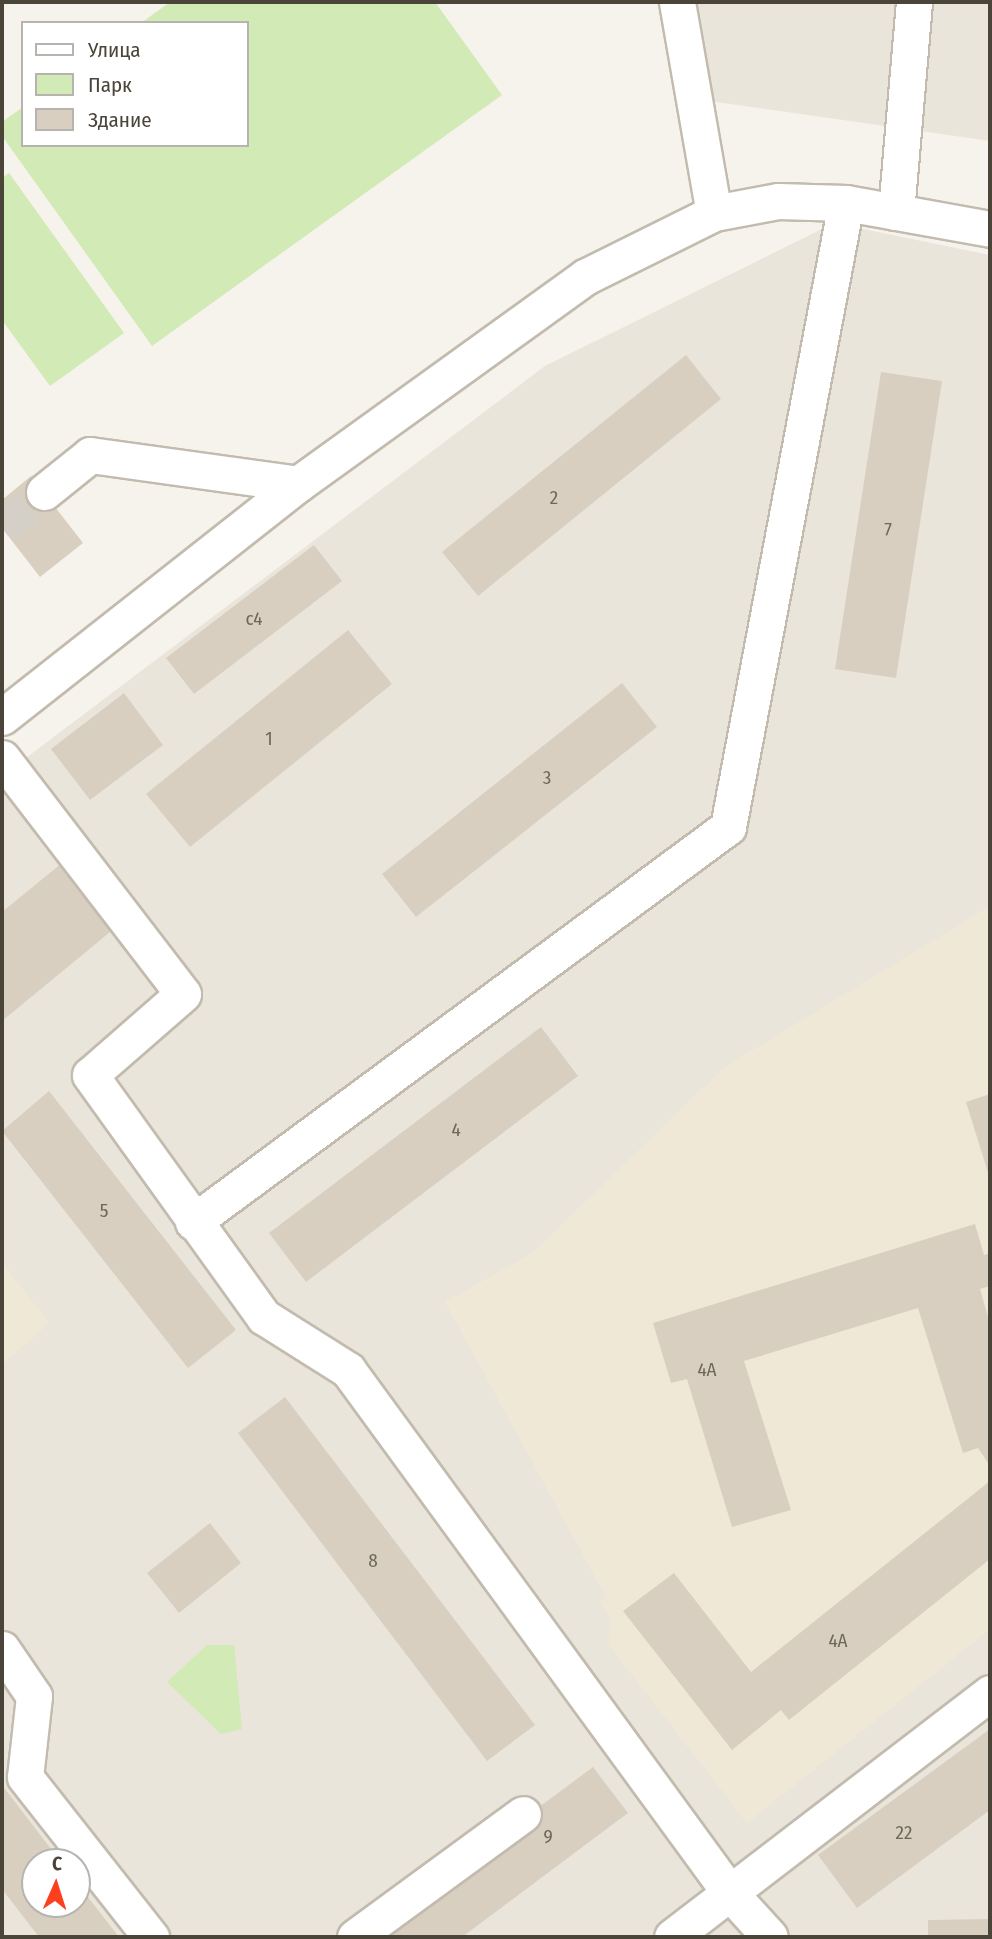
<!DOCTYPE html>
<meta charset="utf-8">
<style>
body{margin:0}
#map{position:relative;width:992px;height:1939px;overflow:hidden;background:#f6f3ec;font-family:"Fira Sans Condensed",sans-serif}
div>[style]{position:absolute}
.residential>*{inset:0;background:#eae5da}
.education>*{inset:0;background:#efe8d6}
.green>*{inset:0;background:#d2eab5}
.building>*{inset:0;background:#d8cfc1}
.minor-tunnel>*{height:35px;margin-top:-17.5px;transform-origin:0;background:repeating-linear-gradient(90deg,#d4d0c8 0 35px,transparent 0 53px)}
.roads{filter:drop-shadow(2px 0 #c2bbae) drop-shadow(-2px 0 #c2bbae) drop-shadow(0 2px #c2bbae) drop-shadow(0 -2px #c2bbae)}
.minor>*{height:35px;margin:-17.5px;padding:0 17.5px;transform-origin:17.5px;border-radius:17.5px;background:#fff}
span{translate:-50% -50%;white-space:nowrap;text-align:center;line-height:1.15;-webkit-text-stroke:5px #fff;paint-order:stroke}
.number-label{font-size:19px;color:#6e675b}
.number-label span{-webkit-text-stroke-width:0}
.frame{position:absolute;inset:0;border:4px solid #4b4439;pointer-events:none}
.legend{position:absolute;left:21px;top:21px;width:228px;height:126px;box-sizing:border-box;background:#fff;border:2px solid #b7b4b0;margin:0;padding:9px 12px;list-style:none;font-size:21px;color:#4b4439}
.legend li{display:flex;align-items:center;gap:14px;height:35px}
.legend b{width:35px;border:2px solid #b7b4b0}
.north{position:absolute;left:21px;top:1848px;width:70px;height:70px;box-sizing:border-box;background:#fff;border:2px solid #b7b4b0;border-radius:50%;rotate:3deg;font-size:19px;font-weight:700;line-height:28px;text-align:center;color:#4b4439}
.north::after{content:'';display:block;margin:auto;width:24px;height:32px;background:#fc3f1d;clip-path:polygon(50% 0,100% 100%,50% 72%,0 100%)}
</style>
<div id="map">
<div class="residential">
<div style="clip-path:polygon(696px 2px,990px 2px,990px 141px,709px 101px)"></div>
<div style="clip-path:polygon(evenodd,834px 223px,990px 255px,990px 1937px,2px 1937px,2px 776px,545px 366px,834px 223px,35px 1862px,77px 1862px,77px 1904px,35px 1904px,35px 1862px)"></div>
</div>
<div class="education">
<div style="clip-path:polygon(990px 906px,990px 1629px,747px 1823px,608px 1644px,611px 1620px,599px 1602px,606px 1597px,445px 1302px,531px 1254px,725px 1067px)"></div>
<div style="clip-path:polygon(2px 1262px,49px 1323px,2px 1365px)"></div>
</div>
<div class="green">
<div style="clip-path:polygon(170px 2px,435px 2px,502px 95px,152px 346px,2px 136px,2px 122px,23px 107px,23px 145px,247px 145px,247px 23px,141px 23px)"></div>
<div style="clip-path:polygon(9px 173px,124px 333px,50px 386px,2px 320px,2px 178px)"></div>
<div style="clip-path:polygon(207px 1645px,234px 1645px,242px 1729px,221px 1734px,167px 1682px)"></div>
</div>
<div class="building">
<div style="clip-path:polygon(686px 355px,721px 399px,478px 596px,442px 552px)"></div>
<div style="clip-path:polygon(881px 372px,942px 381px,896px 678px,835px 669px)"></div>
<div style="clip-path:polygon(31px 476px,83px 543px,40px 577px,2px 528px,2px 500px)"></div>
<div style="clip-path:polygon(314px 545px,342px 581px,194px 694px,166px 658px)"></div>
<div style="clip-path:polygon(348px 630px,392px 684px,190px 847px,146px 794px)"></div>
<div style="clip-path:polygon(622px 683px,657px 727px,416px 917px,382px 874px)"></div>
<div style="clip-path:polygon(124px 693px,163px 745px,90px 800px,51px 749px)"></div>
<div style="clip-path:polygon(62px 863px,115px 928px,2px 1021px,2px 912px)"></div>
<div style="clip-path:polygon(541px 1027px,578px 1076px,306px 1282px,269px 1233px)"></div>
<div style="clip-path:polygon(49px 1091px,236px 1330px,188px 1368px,2px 1131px)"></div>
<div style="clip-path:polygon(990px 1094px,990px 1179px,966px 1102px)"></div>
<div style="clip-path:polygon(975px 1224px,984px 1255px,990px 1253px,990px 1286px,980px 1289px,990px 1324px,990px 1466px,978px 1448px,963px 1453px,918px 1308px,744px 1361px,791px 1510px,732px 1527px,687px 1379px,671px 1383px,653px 1323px)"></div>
<div style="clip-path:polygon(285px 1397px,535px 1725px,487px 1761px,238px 1433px)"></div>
<div style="clip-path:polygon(990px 1481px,990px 1559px,789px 1720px,781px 1710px,732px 1750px,623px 1611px,674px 1573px,751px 1672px)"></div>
<div style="clip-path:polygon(210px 1523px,241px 1563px,179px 1613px,147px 1573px)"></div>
<div style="clip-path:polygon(990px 1729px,990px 1810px,857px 1908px,818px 1855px)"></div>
<div style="clip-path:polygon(593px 1767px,628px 1813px,462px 1937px,364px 1937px)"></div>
<div style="clip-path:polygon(2px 1785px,61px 1862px,35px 1862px,35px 1904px,77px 1904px,77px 1883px,119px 1937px,39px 1937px,2px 1889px)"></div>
<div style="clip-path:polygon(990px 1919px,990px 1937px,928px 1937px,928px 1920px)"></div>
</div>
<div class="minor-tunnel">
<div style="left:2px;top:528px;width:55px;rotate:-40.6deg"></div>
</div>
<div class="roads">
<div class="minor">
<div style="left:677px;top:2px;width:214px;rotate:80.1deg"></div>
<div style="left:896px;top:212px;width:211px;rotate:-85.1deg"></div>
<div style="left:44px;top:492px;width:59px;rotate:-38.8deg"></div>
<div style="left:90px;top:455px;width:210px;rotate:7.9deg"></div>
<div style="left:2px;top:717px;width:377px;rotate:-38.2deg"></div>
<div style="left:298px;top:484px;width:354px;rotate:-35.8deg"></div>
<div style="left:585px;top:277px;width:144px;rotate:-26.4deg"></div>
<div style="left:714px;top:213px;width:65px;rotate:-10.6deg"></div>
<div style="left:778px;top:201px;width:68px;rotate:1.7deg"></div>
<div style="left:846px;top:203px;width:146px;rotate:10.2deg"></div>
<div style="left:2px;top:758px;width:297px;rotate:52.5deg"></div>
<div style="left:183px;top:994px;width:123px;rotate:138.9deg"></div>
<div style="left:90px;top:1075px;width:298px;rotate:54.3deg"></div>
<div style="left:264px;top:1317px;width:99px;rotate:32.2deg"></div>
<div style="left:348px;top:1370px;width:648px;rotate:53.86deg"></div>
<div style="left:730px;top:1893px;width:59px;rotate:47.7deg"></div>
<div style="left:193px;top:1222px;width:665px;rotate:-36.44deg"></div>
<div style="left:728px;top:827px;width:635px;rotate:-79.29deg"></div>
<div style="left:2px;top:1649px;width:57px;rotate:55.8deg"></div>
<div style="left:34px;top:1696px;width:81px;rotate:96.3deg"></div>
<div style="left:25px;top:1777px;width:204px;rotate:51.8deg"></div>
<div style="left:355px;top:1937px;width:208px;rotate:-36.2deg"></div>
<div style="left:672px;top:1937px;width:401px;rotate:-37.5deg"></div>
</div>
</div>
<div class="number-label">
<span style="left:554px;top:498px">2</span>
<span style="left:888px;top:530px">7</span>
<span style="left:254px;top:619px">с4</span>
<span style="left:269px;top:739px">1</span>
<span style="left:547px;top:778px">3</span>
<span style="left:456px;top:1130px">4</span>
<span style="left:104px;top:1211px">5</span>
<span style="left:707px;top:1370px">4А</span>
<span style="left:373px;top:1561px">8</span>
<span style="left:838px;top:1641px">4А</span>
<span style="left:904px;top:1833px">22</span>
<span style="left:548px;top:1837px">9</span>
</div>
<div class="frame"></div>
<ul class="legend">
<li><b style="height:9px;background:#fff"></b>Улица</li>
<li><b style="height:19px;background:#d2eab5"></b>Парк</li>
<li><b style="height:19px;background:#d8cfc1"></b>Здание</li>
</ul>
<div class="north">С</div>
</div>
